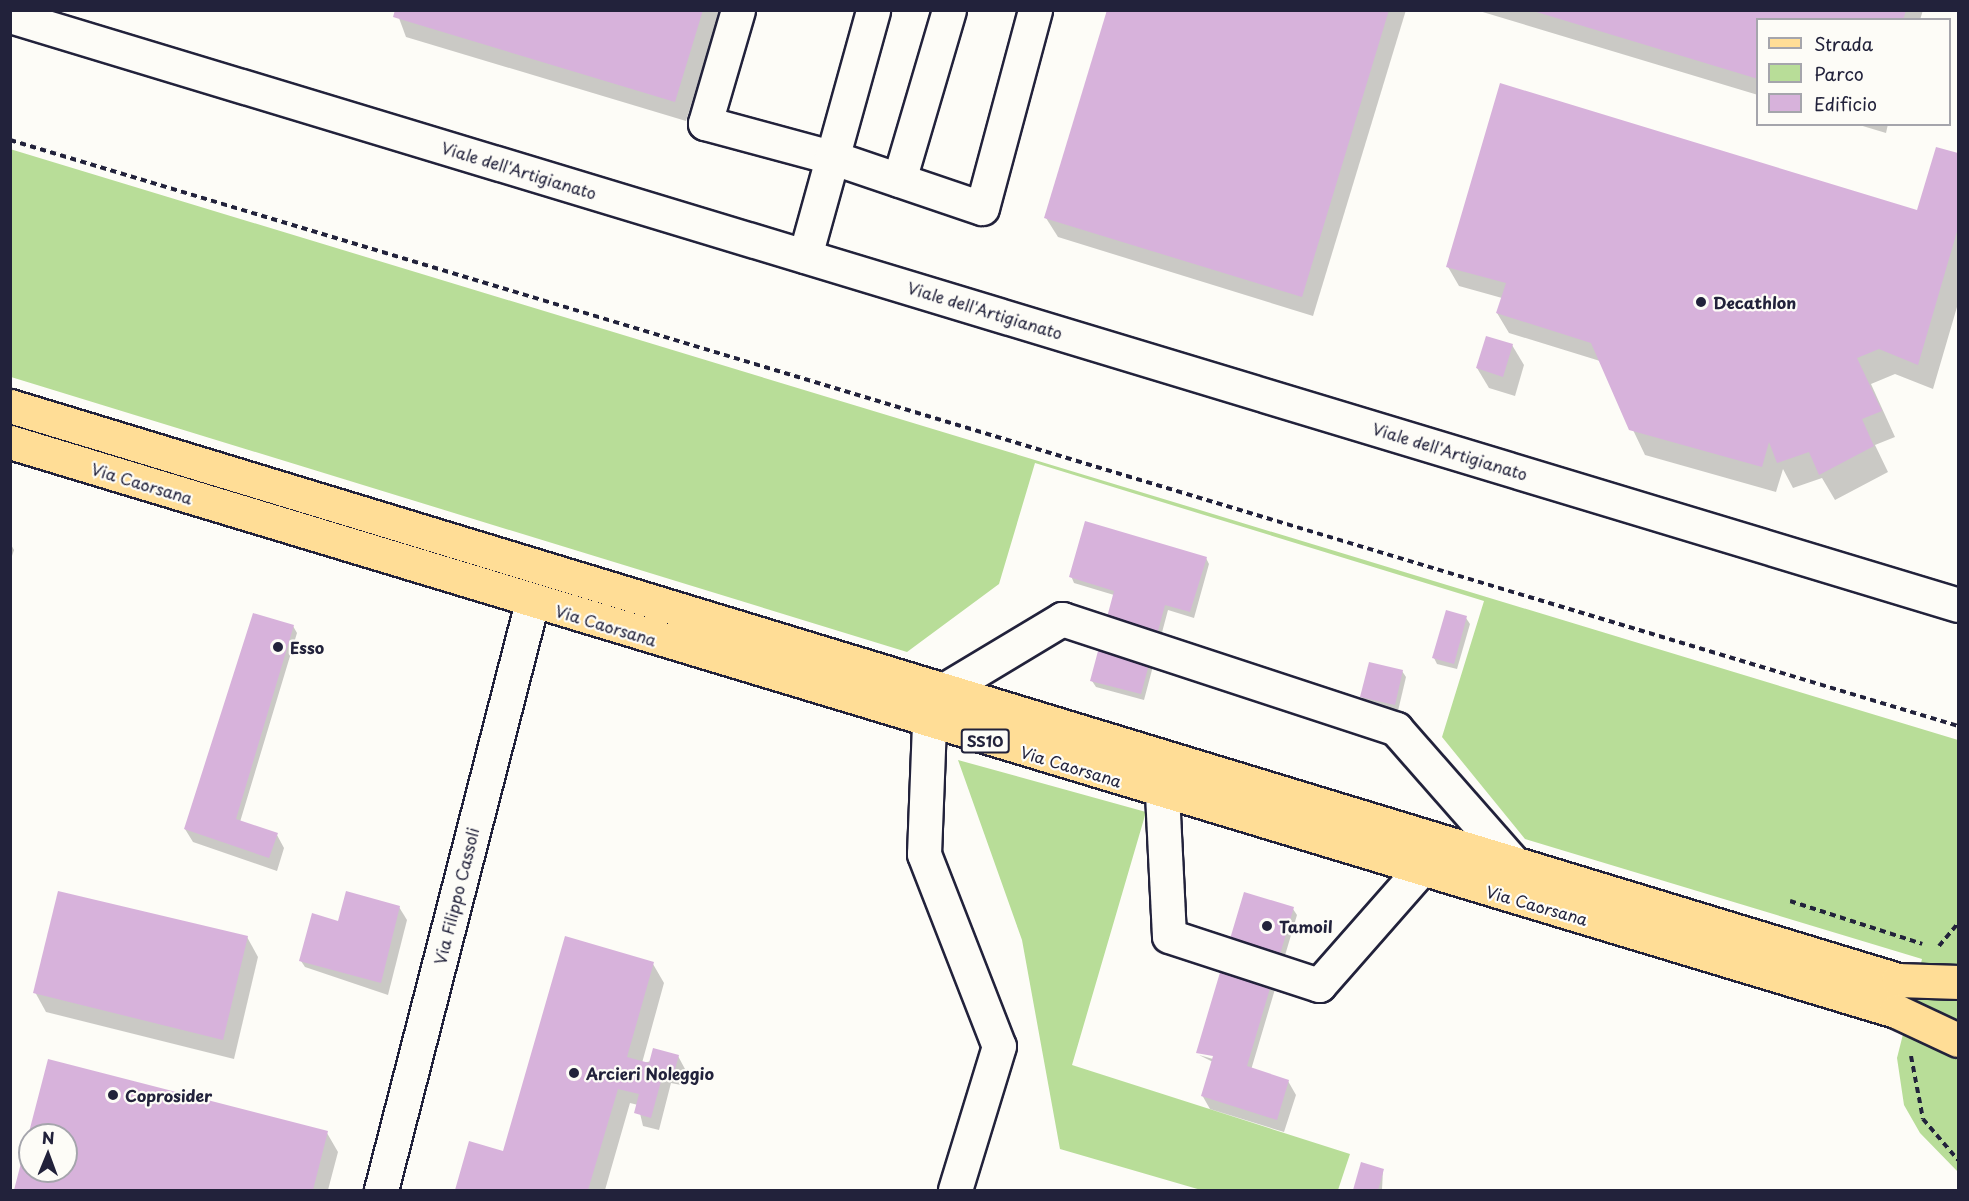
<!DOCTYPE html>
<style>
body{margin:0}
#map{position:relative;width:1969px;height:1201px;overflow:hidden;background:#fdfcf7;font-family:"Playpen Sans",sans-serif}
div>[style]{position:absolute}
.green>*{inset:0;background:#b8dd98}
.shadow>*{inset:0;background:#0003}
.building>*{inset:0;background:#d7b2db}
.path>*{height:4px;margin-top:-2px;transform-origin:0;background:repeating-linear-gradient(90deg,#22223b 0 6px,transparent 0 10.5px)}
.roads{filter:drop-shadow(2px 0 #22223b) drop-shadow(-2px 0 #22223b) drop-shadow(0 2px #22223b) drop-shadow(0 -2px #22223b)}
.minor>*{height:33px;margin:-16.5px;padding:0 16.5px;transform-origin:16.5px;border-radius:16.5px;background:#fdfcf7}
.major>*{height:33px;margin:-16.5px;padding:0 16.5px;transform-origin:16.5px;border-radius:16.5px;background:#ffdd96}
.dots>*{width:16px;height:16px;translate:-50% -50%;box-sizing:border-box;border:3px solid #fdfcf7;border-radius:50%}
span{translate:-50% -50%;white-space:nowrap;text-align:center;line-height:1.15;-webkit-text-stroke:4.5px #fdfcf7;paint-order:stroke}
.shield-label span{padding:2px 4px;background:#fdfcf7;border:2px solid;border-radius:4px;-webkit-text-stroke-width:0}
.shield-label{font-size:15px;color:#22223b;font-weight:700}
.street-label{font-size:16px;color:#22223b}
.poi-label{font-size:16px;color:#22223b;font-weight:700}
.left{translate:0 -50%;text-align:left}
.frame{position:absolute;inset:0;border:12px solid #22223b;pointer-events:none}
.legend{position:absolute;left:1756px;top:18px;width:195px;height:108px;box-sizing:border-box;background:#fdfcf7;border:2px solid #a5a5ac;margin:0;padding:8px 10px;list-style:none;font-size:18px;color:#22223b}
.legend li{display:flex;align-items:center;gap:12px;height:30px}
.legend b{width:30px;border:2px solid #a5a5ac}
.north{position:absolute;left:18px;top:1123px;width:60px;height:60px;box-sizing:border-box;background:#fdfcf7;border:2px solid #a5a5ac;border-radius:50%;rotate:1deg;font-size:16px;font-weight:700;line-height:24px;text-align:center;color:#22223b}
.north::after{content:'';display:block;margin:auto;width:21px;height:27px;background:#22223b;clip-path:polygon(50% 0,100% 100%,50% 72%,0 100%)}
</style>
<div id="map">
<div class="green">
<div style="clip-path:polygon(10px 149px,1958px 740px,1958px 1172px,1920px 1133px,1904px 1105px,1897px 1058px,1922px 959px,1525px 839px,1442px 737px,1484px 601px,1035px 463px,999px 584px,907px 652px,11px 377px)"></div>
<div style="clip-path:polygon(958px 760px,1146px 812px,1072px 1065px,1350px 1154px,1338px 1190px,1201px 1190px,1060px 1149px,1022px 940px)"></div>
</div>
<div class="shadow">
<div style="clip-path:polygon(396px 10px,720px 10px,686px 121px,406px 37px)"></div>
<div style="clip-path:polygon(1109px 10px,1406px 10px,1313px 316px,1058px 237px,1046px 218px)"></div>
<div style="clip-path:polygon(1476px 10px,1923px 10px,1920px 20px,1758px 20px,1758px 95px)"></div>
<div style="clip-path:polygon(1856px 124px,1888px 124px,1886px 133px)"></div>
<div style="clip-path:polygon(1937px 148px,1958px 155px,1957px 307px,1933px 389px,1895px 374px,1871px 384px,1895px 437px,1875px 445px,1888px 472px,1835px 500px,1822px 478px,1793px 488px,1783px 469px,1776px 492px,1645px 455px,1600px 361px,1509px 333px,1497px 313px,1502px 298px,1459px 286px,1448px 267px,1918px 211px)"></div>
<div style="clip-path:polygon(1512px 345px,1524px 365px,1515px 396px,1489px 388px,1477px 368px)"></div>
<div style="clip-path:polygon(10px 543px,14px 550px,10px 562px)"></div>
<div style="clip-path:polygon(1206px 558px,1209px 564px,1194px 618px,1168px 610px,1144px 700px,1096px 687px,1092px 681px,1114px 595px,1074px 583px,1071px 576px)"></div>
<div style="clip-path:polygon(1466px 618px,1470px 624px,1457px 669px,1437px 664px,1434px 658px)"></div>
<div style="clip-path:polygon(293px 626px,297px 633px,240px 822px,277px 835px,284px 848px,277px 871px,193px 842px,185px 829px)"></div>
<div style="clip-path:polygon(1402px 671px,1406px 677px,1398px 711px,1366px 703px,1362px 697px)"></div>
<div style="clip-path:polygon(399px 907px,407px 920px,388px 995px,305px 967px,301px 961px,339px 922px)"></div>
<div style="clip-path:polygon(1293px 909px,1297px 915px,1251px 1070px,1288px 1081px,1296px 1095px,1284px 1132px,1210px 1109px,1202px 1095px,1213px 1062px,1199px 1055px,1213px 1059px)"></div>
<div style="clip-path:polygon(247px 937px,258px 957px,234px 1059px,46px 1012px,35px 992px)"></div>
<div style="clip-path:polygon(653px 964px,664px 983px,642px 1063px,678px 1056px,685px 1069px,681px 1085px,671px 1083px,659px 1130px,643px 1126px,638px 1105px,630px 1103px,605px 1190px,456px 1190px,470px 1143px,504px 1153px)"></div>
<div style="clip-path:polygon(327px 1133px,338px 1152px,328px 1190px,16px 1190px,30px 1135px,30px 1171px,66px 1171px,66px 1135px,30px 1135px)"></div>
<div style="clip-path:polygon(1362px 1164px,1383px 1170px,1382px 1190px,1354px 1190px)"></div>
</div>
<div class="building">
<div style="clip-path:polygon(395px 10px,703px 10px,675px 102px,393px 17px)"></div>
<div style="clip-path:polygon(1107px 10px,1389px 10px,1302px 297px,1044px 218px)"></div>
<div style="clip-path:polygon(1530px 10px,1906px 10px,1903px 20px,1758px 20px,1758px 79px)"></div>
<div style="clip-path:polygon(1500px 83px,1917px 210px,1936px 147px,1958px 153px,1958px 228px,1918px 365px,1879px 349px,1857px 358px,1882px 411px,1862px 419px,1874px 446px,1819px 475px,1809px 452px,1777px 463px,1769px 442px,1762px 467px,1629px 430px,1591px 343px,1496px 313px,1506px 283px,1446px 267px)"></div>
<div style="clip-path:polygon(1486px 336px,1513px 344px,1503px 377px,1476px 368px)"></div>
<div style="clip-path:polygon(1085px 521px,1207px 557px,1190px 612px,1165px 605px,1141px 694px,1090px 681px,1114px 591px,1069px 577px)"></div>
<div style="clip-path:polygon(1446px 610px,1467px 616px,1454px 664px,1432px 658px)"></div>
<div style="clip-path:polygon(253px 613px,294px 625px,236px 819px,278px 833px,269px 858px,184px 829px)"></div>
<div style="clip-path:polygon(1369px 662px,1403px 670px,1395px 705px,1360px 697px)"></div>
<div style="clip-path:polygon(58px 891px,248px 936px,223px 1040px,33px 993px)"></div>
<div style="clip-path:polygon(346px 891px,400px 906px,381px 983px,299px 961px,312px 913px,338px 921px)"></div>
<div style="clip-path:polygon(1244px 892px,1294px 907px,1247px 1066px,1289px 1080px,1277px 1120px,1201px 1096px,1213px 1056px,1196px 1053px)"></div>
<div style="clip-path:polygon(565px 936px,654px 962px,627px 1057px,649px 1063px,653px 1048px,679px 1055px,674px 1073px,664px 1070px,651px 1118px,634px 1113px,639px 1094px,618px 1089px,588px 1190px,455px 1190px,469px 1141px,503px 1151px)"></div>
<div style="clip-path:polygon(evenodd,48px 1059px,328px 1131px,313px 1190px,14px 1190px,48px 1059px,30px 1135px,66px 1135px,66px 1171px,30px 1171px,30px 1135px)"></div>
<div style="clip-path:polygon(1361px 1162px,1384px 1169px,1378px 1190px,1353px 1190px)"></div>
</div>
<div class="path">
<div style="left:10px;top:140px;width:2034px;rotate:16.74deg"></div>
<div style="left:1790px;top:901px;width:139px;rotate:18deg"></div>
<div style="left:1939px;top:946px;width:30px;rotate:-50deg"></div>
<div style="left:1911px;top:1056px;width:64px;rotate:79.2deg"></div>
<div style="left:1923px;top:1119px;width:54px;rotate:49.5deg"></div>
</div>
<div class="roads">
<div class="minor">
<div style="left:738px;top:10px;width:118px;rotate:106.3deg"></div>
<div style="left:705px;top:123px;width:131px;rotate:15.1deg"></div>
<div style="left:831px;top:157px;width:159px;rotate:18.7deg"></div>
<div style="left:982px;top:208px;width:205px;rotate:-75deg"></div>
<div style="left:10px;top:16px;width:2035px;rotate:16.82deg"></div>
<div style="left:899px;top:180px;width:177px;rotate:-73.6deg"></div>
<div style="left:805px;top:256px;width:255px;rotate:-74.5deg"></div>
<div style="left:944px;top:690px;width:138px;rotate:-31deg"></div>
<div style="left:1062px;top:619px;width:352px;rotate:18.2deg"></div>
<div style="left:1396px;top:729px;width:177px;rotate:48.7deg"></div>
<div style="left:929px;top:724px;width:130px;rotate:92.2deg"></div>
<div style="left:924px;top:854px;width:206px;rotate:68.7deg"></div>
<div style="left:999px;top:1046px;width:151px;rotate:107deg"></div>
<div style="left:1162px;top:793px;width:143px;rotate:87.2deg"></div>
<div style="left:1169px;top:936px;width:158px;rotate:18.1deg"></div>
<div style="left:1319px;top:985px;width:153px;rotate:-48.7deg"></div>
<div style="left:381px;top:1190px;width:607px;rotate:-75.6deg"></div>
</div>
<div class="major">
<div style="left:10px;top:406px;width:1973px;rotate:16.91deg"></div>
<div style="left:1898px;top:980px;width:60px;rotate:1.9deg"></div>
<div style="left:10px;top:442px;width:1970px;rotate:16.79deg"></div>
<div style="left:1896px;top:1011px;width:68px;rotate:25.1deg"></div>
</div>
</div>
<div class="dots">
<div style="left:1701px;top:302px;background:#22223b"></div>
<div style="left:278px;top:647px;background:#22223b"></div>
<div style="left:1267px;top:926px;background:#22223b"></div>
<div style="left:574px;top:1073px;background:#22223b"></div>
<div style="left:113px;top:1095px;background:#22223b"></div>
</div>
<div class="shield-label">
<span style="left:985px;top:741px">SS10</span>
</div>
<div class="street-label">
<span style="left:519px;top:170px;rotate:17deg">Viale dell'Artigianato</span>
<span style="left:985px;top:310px;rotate:17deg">Viale dell'Artigianato</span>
<span style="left:1450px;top:451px;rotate:17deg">Viale dell'Artigianato</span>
<span style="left:142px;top:483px;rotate:17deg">Via Caorsana</span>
<span style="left:606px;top:625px;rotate:17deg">Via Caorsana</span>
<span style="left:1071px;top:766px;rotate:17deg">Via Caorsana</span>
<span style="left:456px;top:896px;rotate:-76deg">Via Filippo Cassoli</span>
<span style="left:1537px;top:905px;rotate:16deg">Via Caorsana</span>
</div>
<div class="poi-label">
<span class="left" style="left:1713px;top:302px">Decathlon</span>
<span class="left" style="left:290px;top:647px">Esso</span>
<span class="left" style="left:1279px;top:926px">Tamoil</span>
<span class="left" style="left:586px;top:1073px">Arcieri Noleggio</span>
<span class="left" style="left:125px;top:1095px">Coprosider</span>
</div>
<div class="frame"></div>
<ul class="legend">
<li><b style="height:8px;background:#ffdd96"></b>Strada</li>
<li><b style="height:16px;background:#b8dd98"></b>Parco</li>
<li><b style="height:16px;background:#d7b2db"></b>Edificio</li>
</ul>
<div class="north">N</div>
</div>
